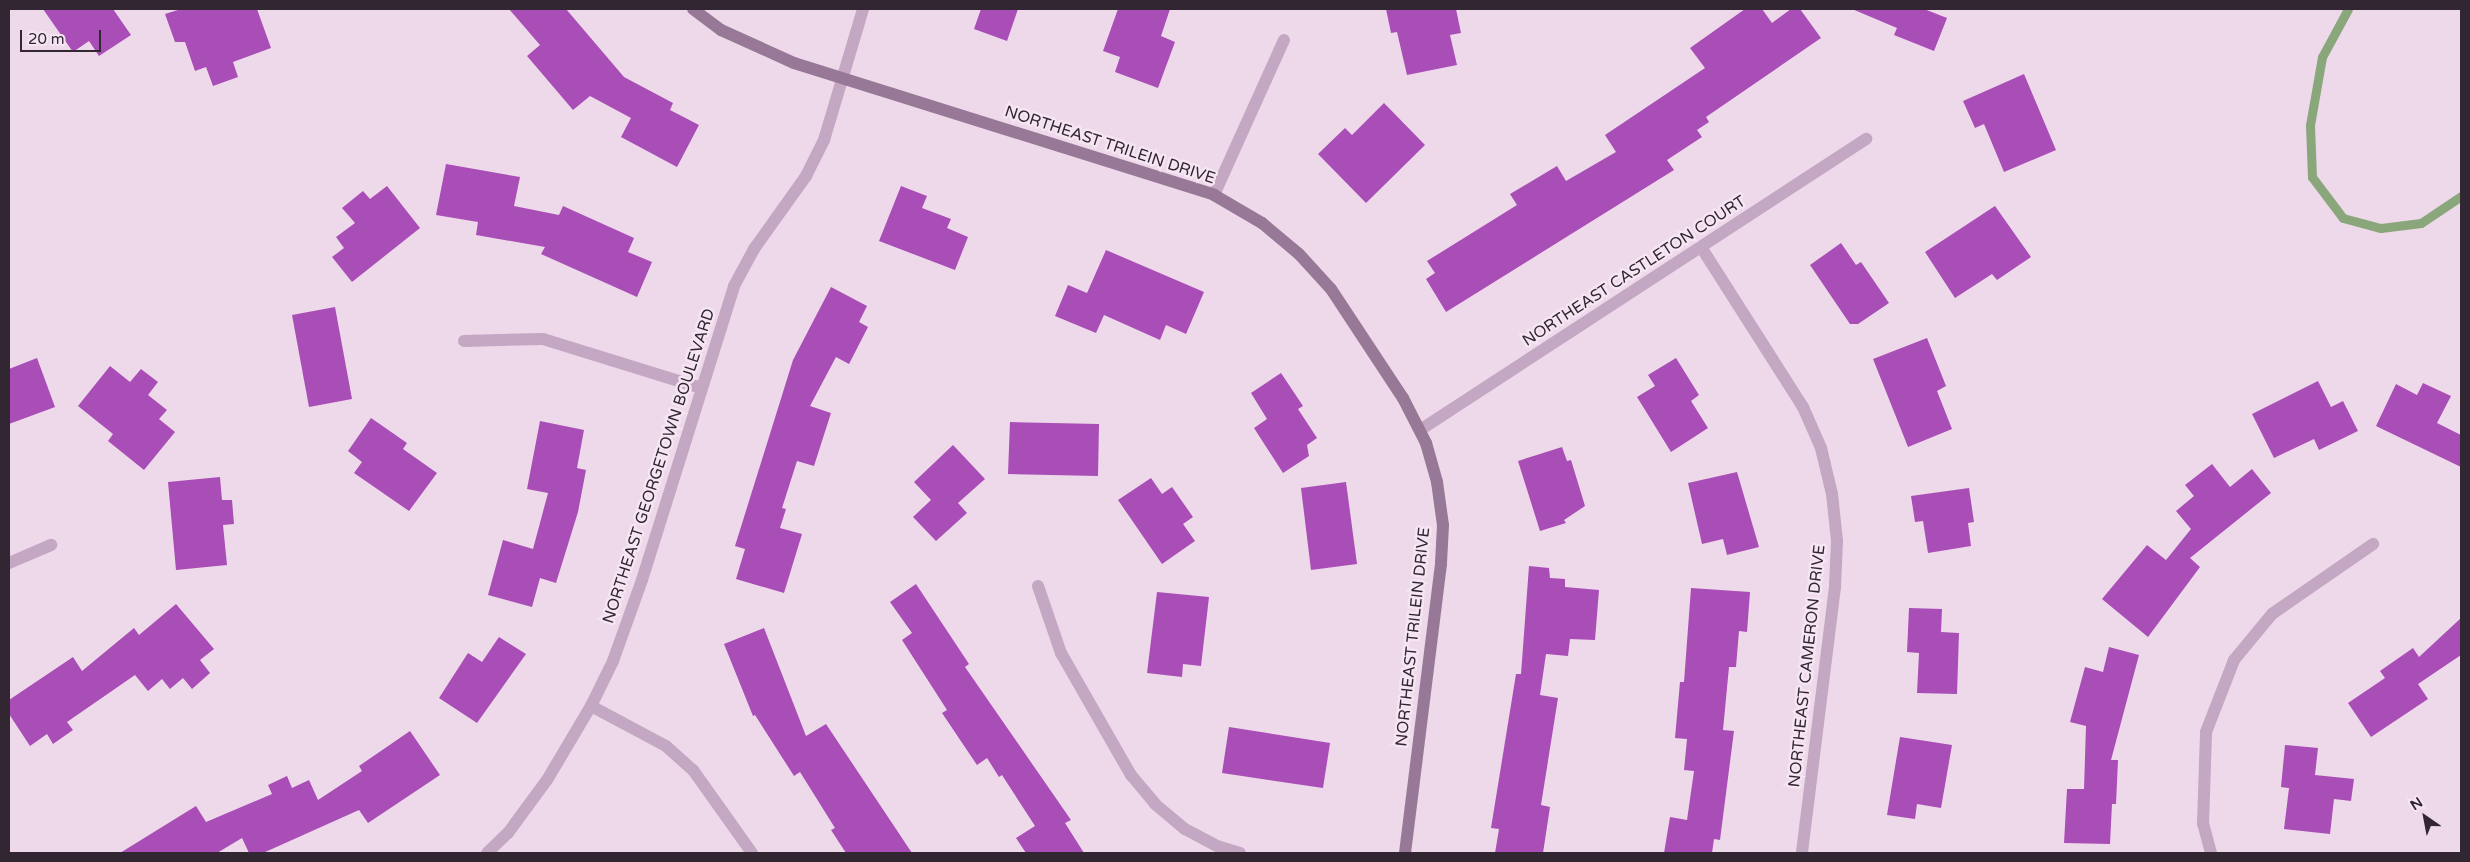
<!DOCTYPE html>
<style>
body{margin:0}
#map{position:relative;width:2470px;height:862px;overflow:hidden;background:#eed9ea;font-family:"Varela Round",sans-serif}
div>[style]{position:absolute}
.stream>*{height:9px;margin:-4.5px;padding:0 4.5px;transform-origin:4.5px;border-radius:4.5px;background:#8aa77b}
.building>*{inset:0;background:#a94db7}
.street>*{height:12px;margin:-6px;padding:0 6px;transform-origin:6px;border-radius:6px;background:#c4a7c2}
.secondary>*{height:12px;margin:-6px;padding:0 6px;transform-origin:6px;border-radius:6px;background:#977897}
span{translate:-50% -50%;white-space:nowrap;text-align:center;line-height:1.15;-webkit-text-stroke:5px #f6e5f3;paint-order:stroke}
.street-label{font-size:16px;color:#312631}
.frame{position:absolute;inset:0;border:10px solid #312631;pointer-events:none}
.north{position:absolute;left:2400px;top:792px;width:50px;height:50px;-webkit-text-stroke:4px #f6e5f3;paint-order:stroke;rotate:327deg;font-size:14px;font-weight:700;line-height:20px;text-align:center;color:#312631}
.north::after{content:'';display:block;margin:auto;width:18px;height:22px;background:#312631;clip-path:polygon(50% 0,100% 100%,50% 72%,0 100%)}
.scale{position:absolute;left:20px;top:30px;width:81px;height:22px;box-sizing:border-box;border:2px solid #312631;border-top:0;padding-left:6px;font-size:15px;line-height:18px;white-space:nowrap;color:#312631;-webkit-text-stroke:4px #f6e5f3;paint-order:stroke}
</style>
<div id="map">
<div class="stream">
<div style="left:2348px;top:9px;width:55px;rotate:118.4deg"></div>
<div style="left:2322px;top:57px;width:69px;rotate:100deg"></div>
<div style="left:2310px;top:125px;width:52px;rotate:87.8deg"></div>
<div style="left:2312px;top:177px;width:51px;rotate:52.9deg"></div>
<div style="left:2343px;top:218px;width:39px;rotate:15deg"></div>
<div style="left:2381px;top:228px;width:40px;rotate:-7.1deg"></div>
<div style="left:2421px;top:223px;width:48px;rotate:-34deg"></div>
</div>
<div class="building">
<div style="clip-path:polygon(43px 9px,113px 9px,131px 35px,99px 56px,89px 41px,73px 52px)"></div>
<div style="clip-path:polygon(181px 9px,257px 9px,271px 48px,233px 62px,238px 77px,213px 86px,206px 67px,195px 71px,185px 42px,175px 42px,165px 14px)"></div>
<div style="clip-path:polygon(509px 9px,566px 9px,624px 77px,673px 103px,670px 110px,699px 125px,677px 167px,621px 137px,631px 118px,590px 96px,573px 110px,527px 56px,540px 45px)"></div>
<div style="clip-path:polygon(981px 9px,1018px 9px,1007px 41px,974px 29px)"></div>
<div style="clip-path:polygon(1118px 9px,1170px 9px,1161px 36px,1175px 42px,1158px 88px,1115px 72px,1120px 57px,1103px 51px)"></div>
<div style="clip-path:polygon(1386px 9px,1456px 9px,1461px 33px,1450px 35px,1457px 65px,1407px 75px,1397px 32px,1391px 33px)"></div>
<div style="clip-path:polygon(1745px 9px,1762px 9px,1772px 23px,1791px 9px,1800px 9px,1821px 38px,1706px 117px,1709px 122px,1697px 130px,1702px 137px,1667px 160px,1674px 170px,1446px 312px,1426px 279px,1435px 273px,1427px 261px,1517px 205px,1510px 194px,1557px 166px,1566px 181px,1616px 152px,1605px 135px,1705px 68px,1690px 48px)"></div>
<div style="clip-path:polygon(1852px 9px,1924px 9px,1947px 18px,1934px 51px,1894px 35px,1897px 28px)"></div>
<div style="clip-path:polygon(2024px 74px,2056px 150px,2004px 172px,1984px 124px,1975px 128px,1963px 101px)"></div>
<div style="clip-path:polygon(1384px 103px,1425px 145px,1366px 203px,1318px 154px,1345px 128px,1352px 135px)"></div>
<div style="clip-path:polygon(446px 164px,520px 177px,514px 206px,559px 215px,563px 206px,634px 238px,628px 252px,652px 262px,637px 297px,541px 254px,545px 247px,476px 235px,478px 222px,436px 215px)"></div>
<div style="clip-path:polygon(387px 186px,420px 228px,352px 282px,332px 257px,344px 248px,336px 237px,355px 223px,342px 208px,363px 191px,370px 199px)"></div>
<div style="clip-path:polygon(901px 186px,927px 196px,922px 208px,951px 219px,947px 228px,968px 237px,955px 270px,879px 241px)"></div>
<div style="clip-path:polygon(1995px 206px,2031px 257px,1997px 280px,1992px 274px,1955px 298px,1925px 252px)"></div>
<div style="clip-path:polygon(1841px 243px,1856px 265px,1861px 262px,1889px 303px,1858px 324px,1850px 324px,1810px 265px)"></div>
<div style="clip-path:polygon(1106px 250px,1204px 292px,1186px 334px,1166px 325px,1160px 340px,1104px 315px,1096px 333px,1055px 316px,1068px 285px,1087px 293px)"></div>
<div style="clip-path:polygon(831px 287px,867px 306px,859px 322px,868px 327px,849px 364px,836px 357px,810px 406px,831px 413px,814px 466px,797px 461px,782px 508px,786px 509px,780px 528px,802px 534px,784px 593px,736px 579px,745px 549px,735px 546px,793px 360px)"></div>
<div style="clip-path:polygon(335px 307px,352px 399px,309px 407px,292px 315px)"></div>
<div style="clip-path:polygon(1927px 338px,1946px 386px,1937px 391px,1952px 429px,1908px 447px,1873px 359px)"></div>
<div style="clip-path:polygon(37px 358px,55px 407px,9px 424px,9px 369px)"></div>
<div style="clip-path:polygon(1676px 358px,1699px 395px,1691px 401px,1708px 428px,1671px 452px,1637px 397px,1655px 386px,1648px 375px)"></div>
<div style="clip-path:polygon(110px 366px,130px 382px,141px 369px,158px 382px,148px 395px,167px 410px,159px 419px,175px 432px,144px 470px,108px 441px,113px 434px,78px 406px)"></div>
<div style="clip-path:polygon(1281px 373px,1303px 406px,1298px 409px,1317px 438px,1307px 445px,1309px 456px,1283px 473px,1254px 428px,1267px 419px,1251px 393px)"></div>
<div style="clip-path:polygon(2318px 381px,2331px 407px,2343px 401px,2358px 431px,2319px 450px,2314px 439px,2274px 458px,2252px 414px)"></div>
<div style="clip-path:polygon(2423px 383px,2451px 396px,2437px 423px,2461px 435px,2461px 467px,2376px 426px,2396px 384px,2417px 395px)"></div>
<div style="clip-path:polygon(371px 418px,407px 443px,403px 449px,437px 473px,409px 511px,354px 473px,362px 462px,348px 451px)"></div>
<div style="clip-path:polygon(540px 421px,584px 430px,577px 468px,586px 470px,578px 512px,556px 583px,540px 578px,532px 607px,488px 595px,503px 540px,533px 549px,548px 493px,527px 489px)"></div>
<div style="clip-path:polygon(1010px 422px,1099px 424px,1098px 476px,1008px 474px)"></div>
<div style="clip-path:polygon(953px 445px,985px 479px,958px 503px,967px 513px,936px 541px,913px 517px,931px 500px,914px 482px)"></div>
<div style="clip-path:polygon(1562px 447px,1567px 461px,1571px 460px,1585px 506px,1564px 520px,1566px 523px,1540px 531px,1518px 461px)"></div>
<div style="clip-path:polygon(2212px 464px,2230px 487px,2252px 469px,2271px 493px,2190px 558px,2200px 567px,2148px 637px,2102px 599px,2147px 545px,2166px 560px,2191px 529px,2176px 511px,2194px 496px,2185px 485px)"></div>
<div style="clip-path:polygon(1737px 472px,1759px 547px,1727px 555px,1723px 539px,1702px 544px,1688px 483px)"></div>
<div style="clip-path:polygon(220px 477px,222px 500px,232px 500px,234px 524px,223px 525px,227px 565px,176px 570px,168px 482px)"></div>
<div style="clip-path:polygon(1151px 478px,1162px 494px,1172px 487px,1193px 517px,1183px 524px,1195px 541px,1162px 564px,1118px 500px)"></div>
<div style="clip-path:polygon(1346px 482px,1357px 564px,1311px 570px,1301px 488px)"></div>
<div style="clip-path:polygon(1969px 488px,1974px 522px,1968px 523px,1971px 546px,1928px 553px,1923px 521px,1915px 522px,1911px 496px)"></div>
<div style="clip-path:polygon(1529px 566px,1549px 568px,1550px 578px,1565px 579px,1565px 587px,1599px 590px,1595px 640px,1570px 639px,1568px 656px,1546px 654px,1540px 695px,1558px 698px,1541px 805px,1550px 807px,1543px 853px,1495px 853px,1499px 829px,1491px 828px,1516px 674px,1521px 674px)"></div>
<div style="clip-path:polygon(916px 584px,969px 664px,965px 667px,1071px 820px,1065px 823px,1084px 853px,1026px 853px,1016px 838px,1035px 826px,1002px 775px,999px 777px,987px 758px,977px 765px,942px 713px,947px 710px,902px 640px,912px 633px,890px 602px)"></div>
<div style="clip-path:polygon(1691px 588px,1750px 592px,1747px 632px,1739px 631px,1736px 667px,1729px 667px,1723px 730px,1734px 731px,1720px 840px,1714px 839px,1712px 853px,1664px 853px,1670px 817px,1687px 820px,1694px 771px,1684px 770px,1687px 739px,1675px 738px,1680px 682px,1684px 682px)"></div>
<div style="clip-path:polygon(1157px 592px,1209px 597px,1201px 666px,1183px 664px,1182px 677px,1147px 673px)"></div>
<div style="clip-path:polygon(176px 604px,214px 649px,200px 660px,210px 673px,192px 689px,183px 678px,170px 689px,162px 679px,148px 691px,135px 675px,67px 722px,73px 730px,53px 744px,47px 734px,30px 746px,9px 714px,9px 700px,73px 657px,82px 671px,134px 628px,139px 635px)"></div>
<div style="clip-path:polygon(1909px 608px,1942px 609px,1941px 632px,1959px 633px,1957px 694px,1917px 693px,1919px 653px,1907px 652px)"></div>
<div style="clip-path:polygon(2461px 618px,2461px 655px,2418px 684px,2428px 699px,2371px 737px,2348px 703px,2385px 678px,2380px 671px,2413px 648px,2419px 657px)"></div>
<div style="clip-path:polygon(764px 628px,806px 736px,826px 724px,912px 853px,846px 853px,831px 830px,835px 828px,800px 772px,794px 776px,755px 715px,753px 716px,724px 644px)"></div>
<div style="clip-path:polygon(499px 637px,526px 654px,477px 723px,439px 698px,468px 653px,482px 662px)"></div>
<div style="clip-path:polygon(2109px 647px,2139px 655px,2111px 760px,2118px 760px,2116px 804px,2112px 804px,2110px 844px,2064px 843px,2067px 789px,2084px 789px,2086px 726px,2070px 722px,2085px 667px,2103px 672px)"></div>
<div style="clip-path:polygon(1229px 727px,1330px 743px,1323px 788px,1222px 773px)"></div>
<div style="clip-path:polygon(410px 731px,440px 775px,368px 823px,359px 810px,263px 853px,249px 853px,242px 838px,217px 853px,120px 853px,196px 806px,206px 822px,272px 794px,268px 785px,287px 776px,292px 788px,309px 780px,318px 800px,362px 771px,359px 766px)"></div>
<div style="clip-path:polygon(1900px 737px,1952px 745px,1941px 808px,1917px 804px,1915px 819px,1887px 815px)"></div>
<div style="clip-path:polygon(2285px 745px,2318px 748px,2315px 775px,2354px 779px,2351px 801px,2334px 799px,2330px 834px,2284px 829px,2289px 788px,2281px 787px)"></div>
</div>
<div class="street">
<div style="left:1214px;top:195px;width:170px;rotate:-65.7deg"></div>
<div style="left:1701px;top:247px;width:190px;rotate:57.5deg"></div>
<div style="left:1803px;top:407px;width:45px;rotate:66.3deg"></div>
<div style="left:1821px;top:448px;width:47px;rotate:76.6deg"></div>
<div style="left:1832px;top:494px;width:47px;rotate:83.9deg"></div>
<div style="left:1837px;top:541px;width:46px;rotate:92.5deg"></div>
<div style="left:1835px;top:587px;width:268px;rotate:97.1deg"></div>
<div style="left:464px;top:341px;width:79px;rotate:-1.5deg"></div>
<div style="left:543px;top:339px;width:165px;rotate:17.2deg"></div>
<div style="left:1420px;top:430px;width:533px;rotate:-33.12deg"></div>
<div style="left:9px;top:563px;width:46px;rotate:-23.2deg"></div>
<div style="left:1038px;top:586px;width:71px;rotate:71.1deg"></div>
<div style="left:1061px;top:653px;width:141px;rotate:60.2deg"></div>
<div style="left:1131px;top:775px;width:38px;rotate:50deg"></div>
<div style="left:1155px;top:804px;width:39px;rotate:40deg"></div>
<div style="left:1185px;top:829px;width:36px;rotate:28deg"></div>
<div style="left:1217px;top:846px;width:24px;rotate:17deg"></div>
<div style="left:591px;top:706px;width:85px;rotate:28.1deg"></div>
<div style="left:666px;top:746px;width:36px;rotate:42deg"></div>
<div style="left:693px;top:770px;width:102px;rotate:54.6deg"></div>
<div style="left:487px;top:853px;width:29px;rotate:-44deg"></div>
<div style="left:508px;top:833px;width:66px;rotate:-53.7deg"></div>
<div style="left:547px;top:780px;width:86px;rotate:-59.3deg"></div>
<div style="left:591px;top:706px;width:50px;rotate:-63.9deg"></div>
<div style="left:613px;top:661px;width:86px;rotate:-70.3deg"></div>
<div style="left:642px;top:580px;width:308px;rotate:-72.6deg"></div>
<div style="left:734px;top:286px;width:42px;rotate:-61.6deg"></div>
<div style="left:754px;top:249px;width:90px;rotate:-54.5deg"></div>
<div style="left:806px;top:176px;width:40px;rotate:-63.4deg"></div>
<div style="left:824px;top:140px;width:137px;rotate:-73.4deg"></div>
<div style="left:2211px;top:853px;width:30px;rotate:-105deg"></div>
<div style="left:2203px;top:824px;width:92px;rotate:-88.1deg"></div>
<div style="left:2206px;top:732px;width:77px;rotate:-68.7deg"></div>
<div style="left:2234px;top:660px;width:60px;rotate:-50.4deg"></div>
<div style="left:2272px;top:614px;width:123px;rotate:-34.7deg"></div>
</div>
<div class="secondary">
<div style="left:693px;top:9px;width:35px;rotate:37deg"></div>
<div style="left:721px;top:30px;width:80px;rotate:24.3deg"></div>
<div style="left:794px;top:63px;width:440px;rotate:17.4deg"></div>
<div style="left:1214px;top:195px;width:56px;rotate:30.3deg"></div>
<div style="left:1262px;top:223px;width:48px;rotate:40deg"></div>
<div style="left:1299px;top:254px;width:47px;rotate:47.6deg"></div>
<div style="left:1331px;top:289px;width:131px;rotate:56.6deg"></div>
<div style="left:1403px;top:398px;width:51px;rotate:62.9deg"></div>
<div style="left:1426px;top:443px;width:41px;rotate:74.2deg"></div>
<div style="left:1437px;top:482px;width:43px;rotate:82.1deg"></div>
<div style="left:1443px;top:525px;width:39px;rotate:93deg"></div>
<div style="left:1441px;top:564px;width:291px;rotate:97.1deg"></div>
</div>
<div class="street-label">
<span style="left:1110px;top:145px;rotate:18deg">NORTHEAST TRILEIN DRIVE</span>
<span style="left:1634px;top:271px;rotate:-33deg">NORTHEAST CASTLETON COURT</span>
<span style="left:659px;top:466px;rotate:-72deg">NORTHEAST GEORGETOWN BOULEVARD</span>
<span style="left:1413px;top:637px;rotate:-84deg">NORTHEAST TRILEIN DRIVE</span>
<span style="left:1807px;top:666px;rotate:-84deg">NORTHEAST CAMERON DRIVE</span>
</div>
<div class="frame"></div>
<div class="north">N</div>
<div class="scale">20 m</div>
</div>
